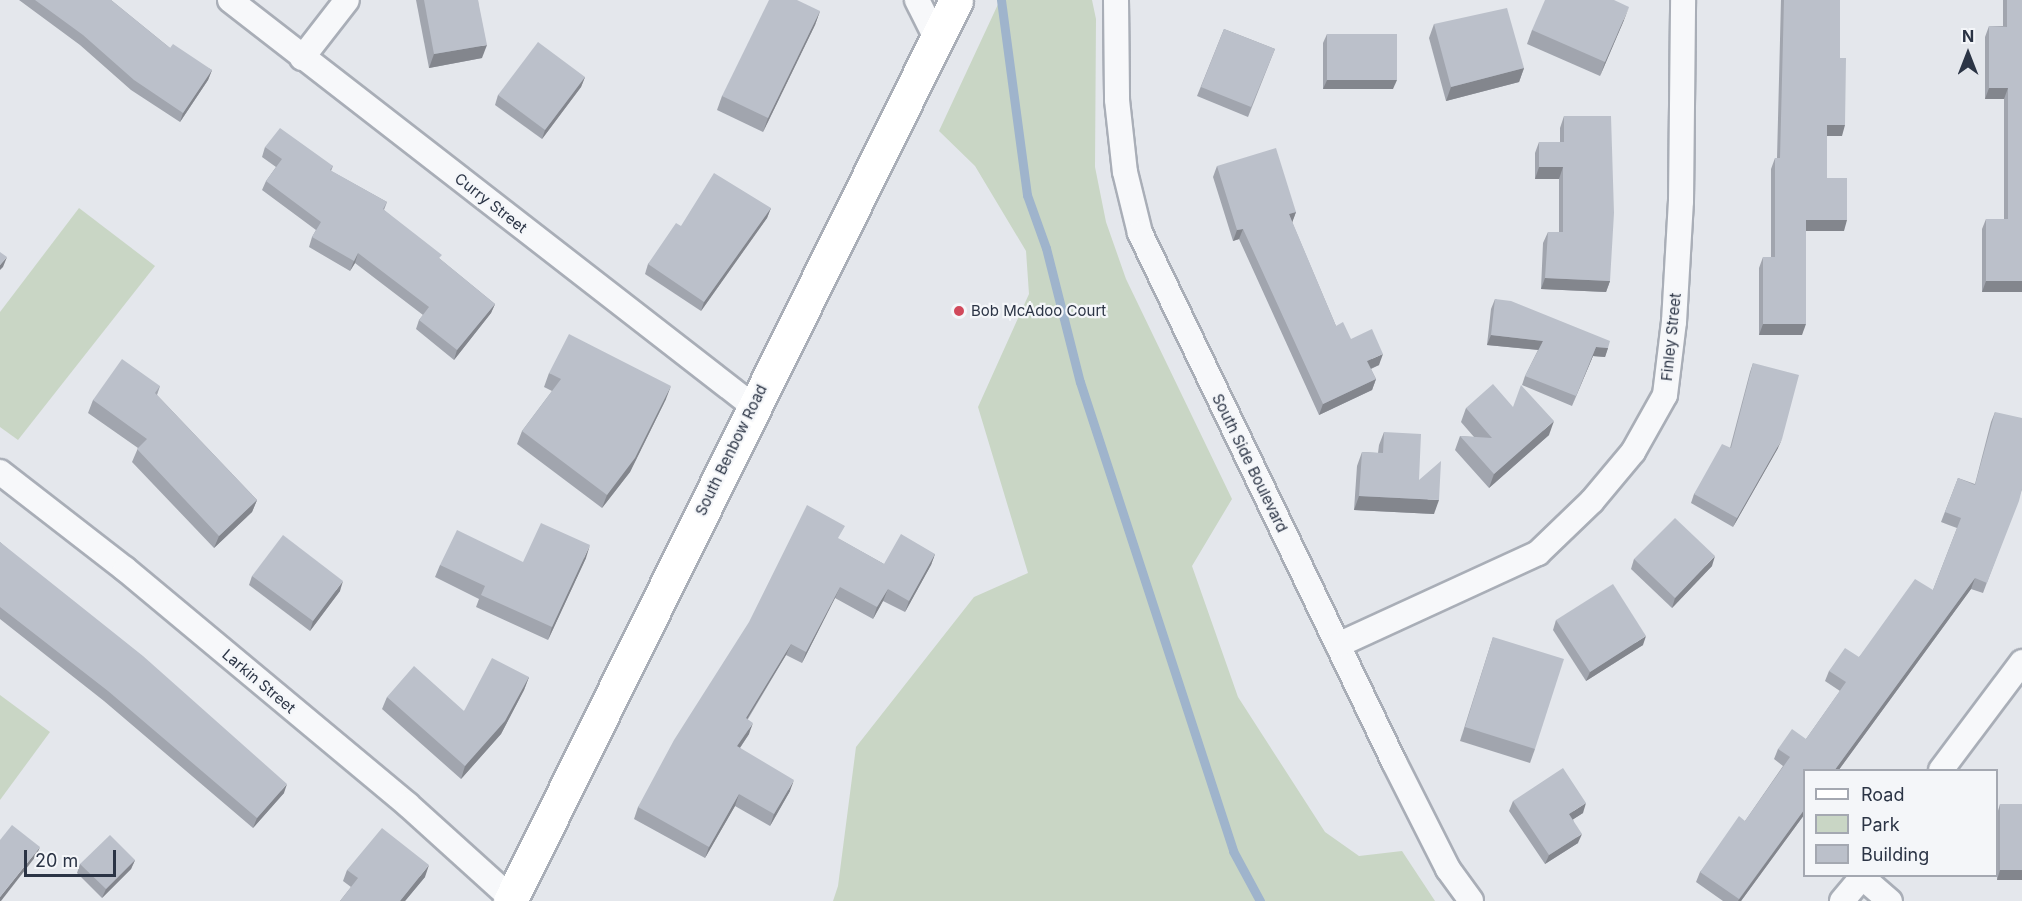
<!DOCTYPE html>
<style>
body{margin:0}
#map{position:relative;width:2022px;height:901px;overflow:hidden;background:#e4e7ec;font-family:Inter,sans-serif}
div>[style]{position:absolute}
.green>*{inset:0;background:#c9d6c5}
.stream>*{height:9px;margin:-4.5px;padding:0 4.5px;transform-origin:4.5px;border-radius:4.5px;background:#9fb4cc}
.roads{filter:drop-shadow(2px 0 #a9aeb7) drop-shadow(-2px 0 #a9aeb7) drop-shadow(0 2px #a9aeb7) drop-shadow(0 -2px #a9aeb7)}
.minor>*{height:24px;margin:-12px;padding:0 12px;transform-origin:12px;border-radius:12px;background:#f7f8fa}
.secondary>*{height:33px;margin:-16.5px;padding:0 16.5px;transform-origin:16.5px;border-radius:16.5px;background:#fff}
.wall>*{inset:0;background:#a1a5ae}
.shaded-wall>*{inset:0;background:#83868d}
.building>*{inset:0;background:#bbc0ca}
.dots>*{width:16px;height:16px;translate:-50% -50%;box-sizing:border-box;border:3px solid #f4f6f9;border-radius:50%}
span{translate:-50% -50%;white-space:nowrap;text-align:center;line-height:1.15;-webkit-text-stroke:4.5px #f4f6f9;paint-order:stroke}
.street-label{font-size:15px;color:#2b3445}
.poi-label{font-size:15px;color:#2b3445}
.left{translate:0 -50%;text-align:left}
.legend{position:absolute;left:1803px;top:769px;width:195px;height:108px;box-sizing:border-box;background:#f4f6f9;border:2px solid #a4a8b1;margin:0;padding:8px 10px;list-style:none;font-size:18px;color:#2b3445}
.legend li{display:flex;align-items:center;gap:12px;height:30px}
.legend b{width:30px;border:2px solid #a4a8b1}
.north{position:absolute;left:1938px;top:24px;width:60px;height:60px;-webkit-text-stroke:4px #f4f6f9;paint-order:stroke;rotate:0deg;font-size:16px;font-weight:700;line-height:24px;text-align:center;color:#2b3445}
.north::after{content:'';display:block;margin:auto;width:21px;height:27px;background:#2b3445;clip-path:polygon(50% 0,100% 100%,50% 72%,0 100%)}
.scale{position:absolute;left:24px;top:850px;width:92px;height:27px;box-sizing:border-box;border:3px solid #2b3445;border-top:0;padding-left:8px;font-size:18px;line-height:21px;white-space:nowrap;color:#2b3445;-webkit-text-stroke:4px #f4f6f9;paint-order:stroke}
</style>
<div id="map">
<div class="green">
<div style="clip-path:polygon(1000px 0,1092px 0,1096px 19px,1095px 167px,1106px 222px,1126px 279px,1232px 499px,1192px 566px,1238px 697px,1325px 832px,1359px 856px,1402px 851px,1435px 901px,833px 901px,838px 886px,856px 747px,974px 597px,1028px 573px,978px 407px,1029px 294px,1026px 251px,975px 166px,939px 131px)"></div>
<div style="clip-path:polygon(79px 208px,155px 266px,18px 440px,0 427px,0 312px)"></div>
<div style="clip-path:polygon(0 695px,50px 732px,0 800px)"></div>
</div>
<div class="stream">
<div style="left:1001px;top:0;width:197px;rotate:82.4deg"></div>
<div style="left:1027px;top:195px;width:56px;rotate:70.3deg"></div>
<div style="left:1046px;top:248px;width:138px;rotate:75.8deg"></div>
<div style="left:1080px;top:382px;width:493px;rotate:71.9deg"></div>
<div style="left:1233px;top:851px;width:57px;rotate:61.6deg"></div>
</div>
<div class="roads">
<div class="minor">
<div style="left:230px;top:0;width:662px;rotate:37.82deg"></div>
<div style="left:917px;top:0;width:45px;rotate:63.4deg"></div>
<div style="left:1116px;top:0;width:100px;rotate:89.4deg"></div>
<div style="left:1117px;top:100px;width:72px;rotate:83.7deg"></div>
<div style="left:1125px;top:172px;width:63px;rotate:76.2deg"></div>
<div style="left:1140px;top:233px;width:587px;rotate:64.35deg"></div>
<div style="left:1394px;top:762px;width:120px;rotate:63.2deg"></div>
<div style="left:1448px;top:869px;width:39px;rotate:54deg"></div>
<div style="left:302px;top:58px;width:73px;rotate:-52.2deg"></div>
<div style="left:0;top:472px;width:158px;rotate:37.8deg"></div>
<div style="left:125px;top:569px;width:368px;rotate:39.8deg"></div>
<div style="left:408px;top:805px;width:139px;rotate:42.1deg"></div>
<div style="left:1338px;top:645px;width:220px;rotate:-24.7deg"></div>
<div style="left:1538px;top:553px;width:75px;rotate:-43.9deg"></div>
<div style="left:1592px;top:501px;width:64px;rotate:-50.1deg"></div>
<div style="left:1633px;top:452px;width:65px;rotate:-60.7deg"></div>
<div style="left:1665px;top:395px;width:74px;rotate:-83deg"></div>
<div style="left:1674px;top:322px;width:121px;rotate:-86.7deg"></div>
<div style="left:1681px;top:201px;width:201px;rotate:-89.4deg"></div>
<div style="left:1941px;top:770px;width:135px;rotate:-53.1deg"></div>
<div style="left:1862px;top:877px;width:37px;rotate:41deg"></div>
<div style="left:1842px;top:901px;width:33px;rotate:-50deg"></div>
</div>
<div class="secondary">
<div style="left:510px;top:901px;width:1005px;rotate:-63.66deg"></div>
</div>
</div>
<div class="wall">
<div style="clip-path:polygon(19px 0,111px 0,170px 48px,212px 70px,208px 80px,180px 122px,131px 90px,80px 45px)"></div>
<div style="clip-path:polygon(416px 0,478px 0,482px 58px,429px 68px)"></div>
<div style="clip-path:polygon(1781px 0,1840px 0,1840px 58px,1842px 136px,1827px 136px,1827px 178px,1844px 231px,1806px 231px,1802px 335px,1759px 335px,1759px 268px,1763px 257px,1771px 257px,1771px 169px,1775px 158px,1777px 158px)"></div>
<div style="clip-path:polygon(2003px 0,2022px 0,2022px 292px,1982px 292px,1982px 229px,1986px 219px,2004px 219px,2004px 99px,1985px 99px,1985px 37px,1989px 26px,2003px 26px)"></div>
<div style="clip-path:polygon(820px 11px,815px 25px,763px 132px,717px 110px,722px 96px)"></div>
<div style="clip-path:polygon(1624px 20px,1600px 76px,1527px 44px,1532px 30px)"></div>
<div style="clip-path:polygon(1434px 24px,1524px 68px,1519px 82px,1446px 101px,1429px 38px)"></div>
<div style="clip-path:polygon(1224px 29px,1275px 49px,1248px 117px,1197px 96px)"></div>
<div style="clip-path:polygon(1327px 34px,1393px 89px,1323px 89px,1323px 43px)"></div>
<div style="clip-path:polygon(585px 77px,581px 87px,542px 139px,495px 105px,498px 95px)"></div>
<div style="clip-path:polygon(1564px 116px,1610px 281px,1606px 292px,1541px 289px,1543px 243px,1548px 232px,1559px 232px,1559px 179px,1535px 179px,1535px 153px,1539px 142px,1560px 142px,1560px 128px)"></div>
<div style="clip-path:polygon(265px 147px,333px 166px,331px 171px,387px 202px,384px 210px,440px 259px,495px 304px,491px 313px,454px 360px,416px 329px,419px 320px,423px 315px,355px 263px,350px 271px,309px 247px,312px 237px,316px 230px,262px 190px,266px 181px,276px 167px,262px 157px)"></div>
<div style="clip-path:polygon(1217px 166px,1296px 212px,1292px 222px,1336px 326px,1379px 365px,1371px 369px,1376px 379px,1372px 390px,1319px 415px,1239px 239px,1233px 241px,1213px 177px)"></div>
<div style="clip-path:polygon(771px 208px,767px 218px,701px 311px,645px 274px,648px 264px,681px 226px)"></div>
<div style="clip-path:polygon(1495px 299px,1608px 348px,1605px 357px,1593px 356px,1572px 406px,1522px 385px,1525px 376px,1538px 350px,1487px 345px,1491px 309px)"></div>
<div style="clip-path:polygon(1753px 363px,1778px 448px,1733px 527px,1691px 503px,1694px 494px,1730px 448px,1750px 372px)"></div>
<div style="clip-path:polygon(549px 373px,666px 399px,630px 472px,602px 508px,517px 444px,522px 431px,552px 391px,544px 387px)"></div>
<div style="clip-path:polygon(160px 386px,157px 395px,257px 500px,252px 512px,214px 548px,132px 462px,138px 448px,88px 413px,93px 400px)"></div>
<div style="clip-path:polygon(1513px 407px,1549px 435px,1489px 488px,1455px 450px,1460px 436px,1474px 437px,1461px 422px,1466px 408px)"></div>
<div style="clip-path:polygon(1995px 412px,2022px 489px,1983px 593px,1971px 589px,1838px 771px,1804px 771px,1804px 815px,1741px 901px,1723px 901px,1696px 882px,1700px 872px,1745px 821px,1783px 766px,1774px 759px,1778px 749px,1806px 739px,1840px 691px,1825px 681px,1829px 671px,1859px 657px,1933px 590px,1957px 528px,1941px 522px,1958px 478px,1975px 484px,1991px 422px)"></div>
<div style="clip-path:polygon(1384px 432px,1419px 480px,1434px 514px,1354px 510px,1357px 466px,1362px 452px,1378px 453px,1379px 445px)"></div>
<div style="clip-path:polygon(839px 539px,884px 564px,935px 554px,931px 565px,905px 612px,883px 601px,873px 619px,835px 598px,802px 663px,786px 655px,748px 719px,749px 734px,740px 748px,790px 791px,770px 826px,735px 806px,705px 858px,634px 819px,638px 807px)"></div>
<div style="clip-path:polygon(0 542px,284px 793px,253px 828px,104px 701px,0 619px)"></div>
<div style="clip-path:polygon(586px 558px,548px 640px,476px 607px,479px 599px,435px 577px,440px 565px,523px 562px)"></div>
<div style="clip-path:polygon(1634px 559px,1712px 566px,1672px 608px,1631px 569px)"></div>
<div style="clip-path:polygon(252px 576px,340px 591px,310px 631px,249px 585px)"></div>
<div style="clip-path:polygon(1556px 620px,1643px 645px,1586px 681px,1553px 630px)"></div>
<div style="clip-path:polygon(1493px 637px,1535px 749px,1530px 763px,1460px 741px)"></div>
<div style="clip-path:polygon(529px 677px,524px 690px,501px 734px,461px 779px,382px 709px,387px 697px,464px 711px)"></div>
<div style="clip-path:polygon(1513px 801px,1583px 813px,1573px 819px,1578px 843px,1545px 864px,1509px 811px)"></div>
<div style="clip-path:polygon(2000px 804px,2022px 880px,1997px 880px,1997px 814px)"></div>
<div style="clip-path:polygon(135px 860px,131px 869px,102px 898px,77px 873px,80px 864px)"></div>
<div style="clip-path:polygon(347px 870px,425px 877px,405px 901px,340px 901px,351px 887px,343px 881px)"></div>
</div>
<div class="shaded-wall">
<div style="clip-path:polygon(1629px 7px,1624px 20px,1600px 76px,1605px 62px)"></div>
<div style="clip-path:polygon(820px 11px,815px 25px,763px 132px,768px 118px)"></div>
<div style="clip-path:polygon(487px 45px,482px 58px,429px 68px,434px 54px)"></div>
<div style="clip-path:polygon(1524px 68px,1519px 82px,1446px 101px,1451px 87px)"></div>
<div style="clip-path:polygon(212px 70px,208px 80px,180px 122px,183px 113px)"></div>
<div style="clip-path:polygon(585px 77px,581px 87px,542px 139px,545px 130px)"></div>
<div style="clip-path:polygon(1327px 80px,1397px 80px,1393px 89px,1323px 89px)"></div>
<div style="clip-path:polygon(1989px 88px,2008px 88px,2004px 99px,1985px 99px)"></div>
<div style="clip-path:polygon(1827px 125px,1845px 125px,1842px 136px,1823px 136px)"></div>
<div style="clip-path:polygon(1539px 167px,1563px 167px,1559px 179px,1535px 179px)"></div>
<div style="clip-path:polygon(771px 208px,767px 218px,701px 311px,704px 302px)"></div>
<div style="clip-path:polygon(1296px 212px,1292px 223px,1289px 214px)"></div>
<div style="clip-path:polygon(1806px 220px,1847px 220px,1844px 231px,1802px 231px)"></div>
<div style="clip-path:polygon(1243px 229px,1239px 239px,1233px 241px,1237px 230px)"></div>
<div style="clip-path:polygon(358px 253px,355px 263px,350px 271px,354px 261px)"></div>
<div style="clip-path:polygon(7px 257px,3px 267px,0 270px,0 265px)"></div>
<div style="clip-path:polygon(1545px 278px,1610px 281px,1606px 292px,1541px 289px)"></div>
<div style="clip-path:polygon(1986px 281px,2022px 281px,2022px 292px,1982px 292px)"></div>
<div style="clip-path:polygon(495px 304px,491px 313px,454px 360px,457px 350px)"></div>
<div style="clip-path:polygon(1763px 324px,1806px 324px,1802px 335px,1759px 335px)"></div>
<div style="clip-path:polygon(1491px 335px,1543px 341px,1540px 350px,1487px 345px)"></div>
<div style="clip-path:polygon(1596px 347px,1608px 348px,1605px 357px,1593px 356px,1572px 406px)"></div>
<div style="clip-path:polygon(1383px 354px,1379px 365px,1363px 372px,1367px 361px)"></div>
<div style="clip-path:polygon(1376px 379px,1372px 390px,1319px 415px,1323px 404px)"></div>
<div style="clip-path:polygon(671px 386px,666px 399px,630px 472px,602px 508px,607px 495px)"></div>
<div style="clip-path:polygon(1554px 421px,1549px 435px,1489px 488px,1494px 474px)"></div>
<div style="clip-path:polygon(1782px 439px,1778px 448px,1733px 527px,1737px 518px)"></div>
<div style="clip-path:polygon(1359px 496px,1439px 500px,1434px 514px,1354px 510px)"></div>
<div style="clip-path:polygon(257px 500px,252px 512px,214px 548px,219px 536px)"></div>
<div style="clip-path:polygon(590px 545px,586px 558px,548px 640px,552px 627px)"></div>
<div style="clip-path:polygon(935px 554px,931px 565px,905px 612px,909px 601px)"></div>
<div style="clip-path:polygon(1715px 556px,1712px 566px,1672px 608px,1675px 598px)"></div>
<div style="clip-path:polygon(1975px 578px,1971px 589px,1838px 771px,1834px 771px)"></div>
<div style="clip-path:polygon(343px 581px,340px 591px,310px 631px,313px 621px)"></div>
<div style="clip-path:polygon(840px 587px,835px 598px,802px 663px,806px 652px)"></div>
<div style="clip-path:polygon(888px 589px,883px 601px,873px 619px,877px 607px)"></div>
<div style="clip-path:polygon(1646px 636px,1643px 645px,1586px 681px,1590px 672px)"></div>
<div style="clip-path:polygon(791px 644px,786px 655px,741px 729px,746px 718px)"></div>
<div style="clip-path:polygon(529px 677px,524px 690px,501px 734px,461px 779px,465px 766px)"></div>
<div style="clip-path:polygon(753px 723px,749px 734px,733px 758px,737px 746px)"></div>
<div style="clip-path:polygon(794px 780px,790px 791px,770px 826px,774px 814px)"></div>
<div style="clip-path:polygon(287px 784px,284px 793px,253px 828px,257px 818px)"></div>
<div style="clip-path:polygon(739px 794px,735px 806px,705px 858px,709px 847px)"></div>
<div style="clip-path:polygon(1586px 803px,1583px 813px,1566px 824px,1569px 814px)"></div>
<div style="clip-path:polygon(1804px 810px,1804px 815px,1741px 901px,1738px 901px)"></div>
<div style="clip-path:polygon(1582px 834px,1578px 843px,1545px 864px,1549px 855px)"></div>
<div style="clip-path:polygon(40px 847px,36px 856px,1px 901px,0 901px,0 897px)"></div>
<div style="clip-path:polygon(135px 860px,131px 869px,102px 898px,106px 889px)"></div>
<div style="clip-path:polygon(429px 865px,425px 877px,405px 901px,400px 901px)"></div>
<div style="clip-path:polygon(2000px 870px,2022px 870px,2022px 880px,1997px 880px)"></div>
</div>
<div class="building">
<div style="clip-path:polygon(35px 0,111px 0,170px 48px,173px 44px,212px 70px,183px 113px,134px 80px,83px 35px)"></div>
<div style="clip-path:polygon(424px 0,478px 0,487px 45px,434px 54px)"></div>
<div style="clip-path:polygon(769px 0,797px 0,820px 11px,768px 118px,722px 96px)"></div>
<div style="clip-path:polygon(1545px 0,1614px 0,1629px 7px,1605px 62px,1532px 30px)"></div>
<div style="clip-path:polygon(1784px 0,1840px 0,1840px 58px,1846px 58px,1845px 125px,1827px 125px,1827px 178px,1847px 178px,1847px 220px,1806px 220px,1806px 324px,1763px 324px,1763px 257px,1775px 257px,1775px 158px,1780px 158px)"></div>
<div style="clip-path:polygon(2007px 0,2022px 0,2022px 281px,1986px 281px,1986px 219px,2008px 219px,2008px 88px,1989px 88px,1989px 26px,2007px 27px)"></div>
<div style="clip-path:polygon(1507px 8px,1524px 68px,1451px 87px,1434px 24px)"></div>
<div style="clip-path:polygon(1224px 29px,1275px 49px,1251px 107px,1201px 87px)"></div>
<div style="clip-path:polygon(1327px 34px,1397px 34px,1397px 80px,1327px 80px)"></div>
<div style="clip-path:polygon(538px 42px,585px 77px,545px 130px,498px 95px)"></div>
<div style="clip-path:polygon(1564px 116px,1611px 116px,1614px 213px,1610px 281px,1545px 278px,1548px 232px,1563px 232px,1563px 167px,1539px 167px,1539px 142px,1564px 142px)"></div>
<div style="clip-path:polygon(280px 128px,333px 166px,330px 170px,387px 202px,383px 209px,442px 255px,439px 258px,495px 304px,457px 350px,419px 320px,429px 307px,358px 253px,354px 261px,312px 237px,321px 222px,266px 181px,282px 159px,265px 147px)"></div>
<div style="clip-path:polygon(1276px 148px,1296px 212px,1289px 214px,1336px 326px,1343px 322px,1351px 339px,1372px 329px,1383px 354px,1367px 361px,1376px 379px,1323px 404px,1243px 229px,1237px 230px,1217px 166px)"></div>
<div style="clip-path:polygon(714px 173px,771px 208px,704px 302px,648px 264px,676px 223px,681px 226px)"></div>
<div style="clip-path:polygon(0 252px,7px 257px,0 265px)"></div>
<div style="clip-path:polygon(1495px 299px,1511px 301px,1610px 341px,1608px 348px,1596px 347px,1576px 396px,1525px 376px,1543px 341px,1491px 335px)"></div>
<div style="clip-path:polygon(569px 334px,671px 386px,635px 458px,607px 495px,522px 431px,561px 379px,549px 373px)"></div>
<div style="clip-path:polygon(122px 359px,160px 386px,155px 393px,257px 500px,219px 536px,137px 449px,147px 439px,93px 400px)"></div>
<div style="clip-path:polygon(1753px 363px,1799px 375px,1782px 439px,1737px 518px,1694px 494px,1722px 444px,1731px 448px)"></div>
<div style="clip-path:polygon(1493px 384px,1513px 407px,1521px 385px,1554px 421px,1494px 474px,1460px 436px,1492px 438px,1466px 408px)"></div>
<div style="clip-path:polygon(1995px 412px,2022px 418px,2022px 489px,2019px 501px,1987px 583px,1975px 578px,1834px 771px,1804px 771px,1804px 810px,1739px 899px,1700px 872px,1739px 816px,1745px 821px,1790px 757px,1778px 749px,1792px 729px,1806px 739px,1846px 682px,1829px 671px,1845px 648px,1859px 657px,1915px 579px,1933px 590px,1961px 518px,1945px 512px,1958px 478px,1975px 485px)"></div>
<div style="clip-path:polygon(1384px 432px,1421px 434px,1419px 480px,1441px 461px,1439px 500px,1359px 496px,1362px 452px,1383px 453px)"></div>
<div style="clip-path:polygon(807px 505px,845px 526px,838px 538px,884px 564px,901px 534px,935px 554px,909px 601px,888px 589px,877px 607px,840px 587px,806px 652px,791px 644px,746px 718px,753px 723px,737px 746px,794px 780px,774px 814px,739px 794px,709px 847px,638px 807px,674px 740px,749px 622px)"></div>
<div style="clip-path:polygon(1675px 518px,1715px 556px,1675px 598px,1634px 559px)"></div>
<div style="clip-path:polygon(541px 523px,590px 545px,552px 627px,481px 595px,485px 586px,440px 565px,457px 530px,523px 562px)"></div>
<div style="clip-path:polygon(283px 535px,343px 581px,313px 621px,252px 576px)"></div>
<div style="clip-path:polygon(0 542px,143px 656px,287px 784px,257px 818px,108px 691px,0 607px)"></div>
<div style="clip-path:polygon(1613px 584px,1646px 636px,1590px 672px,1556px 620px)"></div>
<div style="clip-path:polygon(1493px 637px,1564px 659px,1535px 749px,1465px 727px)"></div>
<div style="clip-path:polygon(492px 658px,529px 677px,505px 721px,465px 766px,387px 697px,414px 666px,464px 711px)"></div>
<div style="clip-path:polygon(1563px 768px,1586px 803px,1569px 814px,1582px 834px,1549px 855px,1513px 801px)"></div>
<div style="clip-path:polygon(2000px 804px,2022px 804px,2022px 870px,2000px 870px)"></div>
<div style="clip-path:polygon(12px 825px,40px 847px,0 897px,0 840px)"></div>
<div style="clip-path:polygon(382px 828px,429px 865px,400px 901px,340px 901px,358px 878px,347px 870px)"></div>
<div style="clip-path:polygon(110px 835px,135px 860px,106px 889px,80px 864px)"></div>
</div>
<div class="dots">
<div style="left:959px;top:311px;background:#d1495b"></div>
</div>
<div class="street-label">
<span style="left:491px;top:203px;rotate:38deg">Curry Street</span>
<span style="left:1671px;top:337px;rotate:-84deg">Finley Street</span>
<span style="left:731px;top:450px;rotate:-64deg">South Benbow Road</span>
<span style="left:1250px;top:463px;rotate:64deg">South Side Boulevard</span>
<span style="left:259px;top:681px;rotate:40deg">Larkin Street</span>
</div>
<div class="poi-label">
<span class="left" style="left:971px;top:311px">Bob McAdoo Court</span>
</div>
<ul class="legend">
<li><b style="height:8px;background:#fff"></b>Road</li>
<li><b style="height:16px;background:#c9d6c5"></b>Park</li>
<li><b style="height:16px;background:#bbc0ca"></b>Building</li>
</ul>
<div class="north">N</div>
<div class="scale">20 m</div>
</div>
